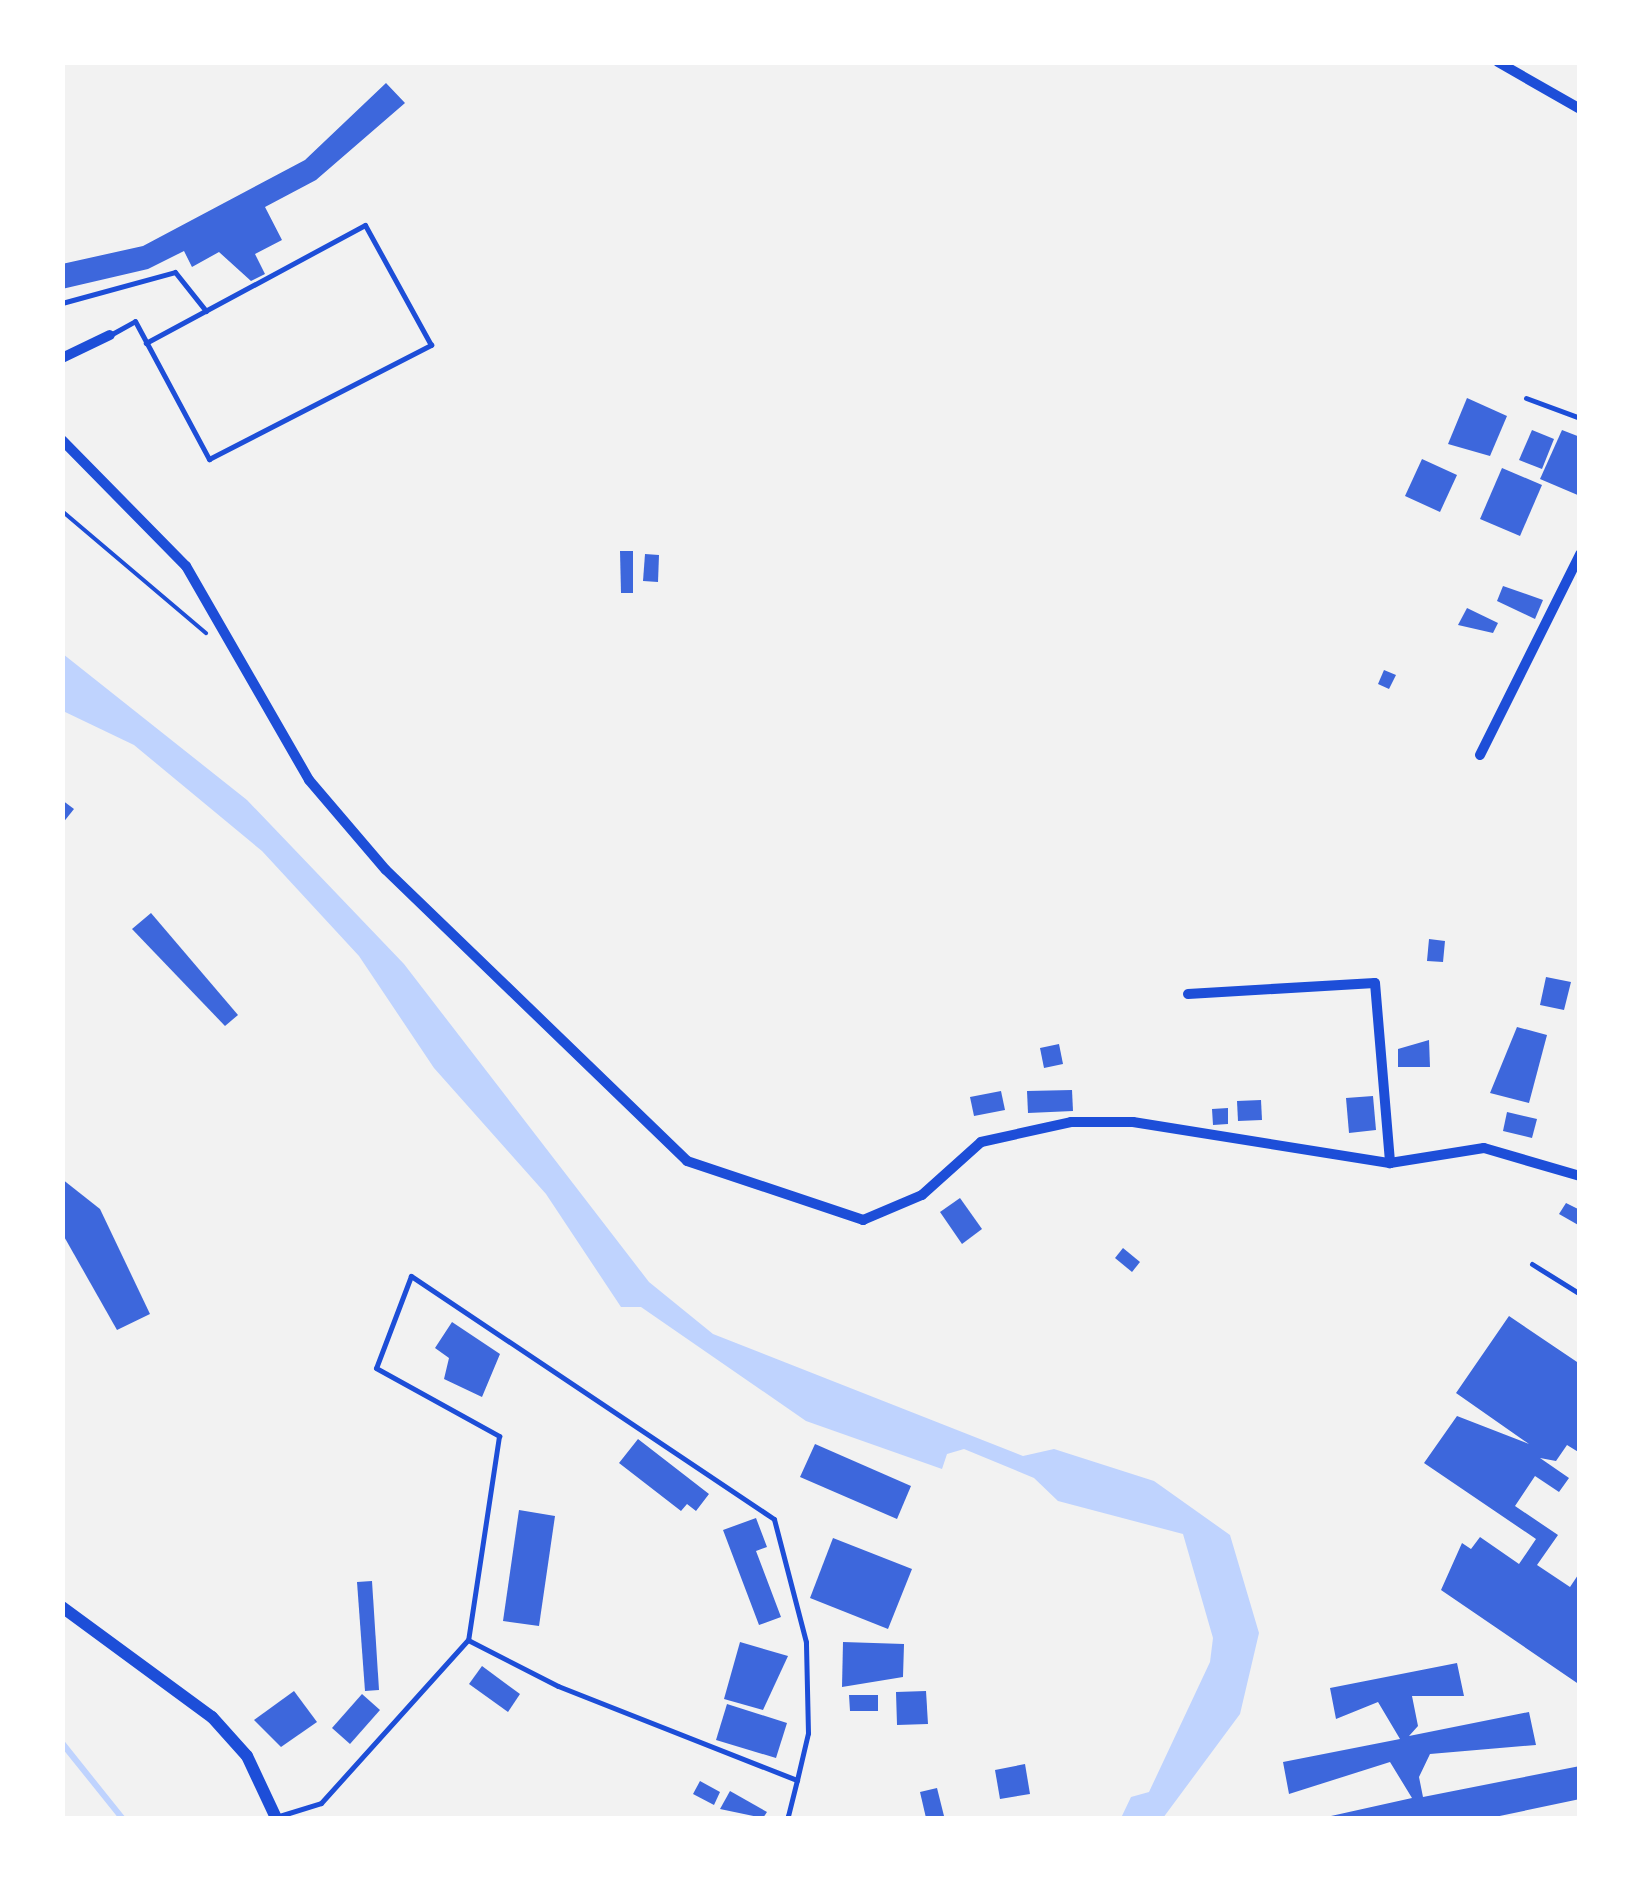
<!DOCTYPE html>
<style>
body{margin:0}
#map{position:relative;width:1642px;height:1881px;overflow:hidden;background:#f2f2f2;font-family:Signika,sans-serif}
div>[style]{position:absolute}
.water>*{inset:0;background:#bfd3fe}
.stream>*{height:6px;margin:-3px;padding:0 3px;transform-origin:3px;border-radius:3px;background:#bfd3fe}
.building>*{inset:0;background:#3d67dc}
.path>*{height:4px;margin:-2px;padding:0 2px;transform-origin:2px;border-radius:2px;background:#1d4ed8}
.service>*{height:5px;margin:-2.5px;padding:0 2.5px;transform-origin:2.5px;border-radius:2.5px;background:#1d4ed8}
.minor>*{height:10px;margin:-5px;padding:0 5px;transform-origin:5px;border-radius:5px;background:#1d4ed8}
.tertiary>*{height:12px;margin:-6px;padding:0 6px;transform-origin:6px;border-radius:6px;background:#1d4ed8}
span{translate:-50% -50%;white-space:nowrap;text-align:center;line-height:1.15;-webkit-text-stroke:10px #fff;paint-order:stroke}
.frame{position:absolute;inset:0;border:65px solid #fff;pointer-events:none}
</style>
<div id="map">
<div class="water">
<div style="clip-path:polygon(63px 654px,247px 800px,404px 964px,649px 1282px,713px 1334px,1023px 1456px,1054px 1449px,1154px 1481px,1230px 1535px,1259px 1633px,1240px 1714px,1163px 1818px,1121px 1818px,1131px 1797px,1149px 1792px,1210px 1662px,1213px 1638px,1183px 1534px,1058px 1501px,1034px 1478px,964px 1449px,947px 1454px,942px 1469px,806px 1421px,641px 1307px,621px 1307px,546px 1194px,434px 1068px,359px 956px,262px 851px,134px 745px,63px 711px)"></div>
</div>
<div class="stream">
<div style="left:62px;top:1743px;width:96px;rotate:51.3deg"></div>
</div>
<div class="building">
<div style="clip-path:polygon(386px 83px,405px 103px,316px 180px,265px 207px,282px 240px,255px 254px,265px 274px,251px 281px,219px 252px,192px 267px,184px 251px,148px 269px,62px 289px,62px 264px,143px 246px,305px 160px)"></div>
<div style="clip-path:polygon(1467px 398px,1507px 416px,1490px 456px,1448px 444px)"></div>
<div style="clip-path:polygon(1532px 430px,1554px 439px,1542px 469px,1519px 460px)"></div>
<div style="clip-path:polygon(1562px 430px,1580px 437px,1580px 496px,1540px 479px)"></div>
<div style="clip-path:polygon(1422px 459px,1457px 475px,1440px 512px,1405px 496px)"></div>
<div style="clip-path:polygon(1502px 468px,1542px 485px,1520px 536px,1480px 519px)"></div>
<div style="clip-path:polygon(620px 551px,633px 551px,633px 593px,621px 593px)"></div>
<div style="clip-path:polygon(645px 554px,659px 555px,658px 582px,643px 581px)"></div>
<div style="clip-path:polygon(1503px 586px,1543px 600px,1535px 619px,1497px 601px)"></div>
<div style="clip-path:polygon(1467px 608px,1498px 623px,1493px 633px,1458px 625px)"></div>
<div style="clip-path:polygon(1384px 670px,1396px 675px,1389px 689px,1378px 684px)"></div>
<div style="clip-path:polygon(62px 800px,74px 809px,62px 824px)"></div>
<div style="clip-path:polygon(151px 913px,238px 1015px,225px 1026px,132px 929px)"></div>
<div style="clip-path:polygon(1429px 939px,1445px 941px,1443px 962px,1427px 961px)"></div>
<div style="clip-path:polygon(1546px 977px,1571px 982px,1564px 1010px,1540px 1005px)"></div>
<div style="clip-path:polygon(1517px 1027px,1547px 1035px,1529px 1103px,1490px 1093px)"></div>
<div style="clip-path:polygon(1429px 1040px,1430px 1067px,1398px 1067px,1398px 1049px)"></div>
<div style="clip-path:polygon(1059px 1044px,1063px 1064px,1044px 1068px,1040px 1048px)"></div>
<div style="clip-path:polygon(1072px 1090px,1073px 1111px,1028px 1113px,1027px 1091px)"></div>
<div style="clip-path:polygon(1001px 1091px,1005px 1110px,974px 1116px,970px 1097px)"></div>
<div style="clip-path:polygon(1373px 1096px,1376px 1130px,1349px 1133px,1346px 1098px)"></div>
<div style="clip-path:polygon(1261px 1100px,1262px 1120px,1238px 1121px,1237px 1101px)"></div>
<div style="clip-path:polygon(1228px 1108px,1228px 1124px,1213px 1125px,1212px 1109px)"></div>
<div style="clip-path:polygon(1507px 1112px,1537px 1119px,1532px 1138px,1503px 1131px)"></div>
<div style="clip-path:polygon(62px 1179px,100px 1209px,150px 1314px,117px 1330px,62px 1233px)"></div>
<div style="clip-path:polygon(960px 1198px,982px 1229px,962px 1244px,940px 1212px)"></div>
<div style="clip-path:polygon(1566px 1203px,1580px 1210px,1580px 1226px,1559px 1214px)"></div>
<div style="clip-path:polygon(1123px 1248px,1140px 1262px,1132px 1272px,1115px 1258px)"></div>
<div style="clip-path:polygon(1509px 1316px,1580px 1364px,1580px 1453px,1567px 1445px,1556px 1461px,1540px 1458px,1569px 1478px,1559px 1492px,1535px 1476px,1515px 1506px,1558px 1535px,1537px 1565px,1570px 1587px,1580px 1572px,1580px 1685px,1441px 1590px,1462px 1543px,1471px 1549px,1480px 1537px,1519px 1564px,1536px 1539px,1424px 1463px,1457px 1416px,1529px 1444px,1456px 1393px)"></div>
<div style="clip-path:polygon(452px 1322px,500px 1354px,482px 1397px,444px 1379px,449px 1358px,435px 1348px)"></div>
<div style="clip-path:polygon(638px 1439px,709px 1494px,696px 1511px,687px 1504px,681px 1511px,619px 1463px)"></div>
<div style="clip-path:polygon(815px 1444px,911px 1486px,897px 1519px,800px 1477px)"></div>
<div style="clip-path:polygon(519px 1510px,555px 1516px,539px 1626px,503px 1621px)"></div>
<div style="clip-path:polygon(756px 1518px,767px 1547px,756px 1551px,781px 1617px,759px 1625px,723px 1530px)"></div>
<div style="clip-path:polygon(833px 1538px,912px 1569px,888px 1629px,810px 1598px)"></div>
<div style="clip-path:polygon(372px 1581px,379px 1690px,365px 1691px,357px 1582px)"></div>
<div style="clip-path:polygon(740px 1642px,788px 1656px,763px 1710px,724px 1699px)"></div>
<div style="clip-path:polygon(843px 1642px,904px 1644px,903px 1677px,842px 1687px)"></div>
<div style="clip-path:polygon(1457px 1663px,1464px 1696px,1412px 1696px,1418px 1726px,1409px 1736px,1529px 1712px,1536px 1745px,1430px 1754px,1419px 1777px,1423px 1797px,1580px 1766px,1580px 1799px,1490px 1818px,1322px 1818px,1412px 1798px,1390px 1762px,1289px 1794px,1283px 1762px,1400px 1739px,1378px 1702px,1336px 1719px,1330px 1688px)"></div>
<div style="clip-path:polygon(482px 1666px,520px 1694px,508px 1712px,469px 1684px)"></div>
<div style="clip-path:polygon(294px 1691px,317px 1722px,281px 1747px,254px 1720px)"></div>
<div style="clip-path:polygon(926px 1691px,928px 1724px,897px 1725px,896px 1692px)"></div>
<div style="clip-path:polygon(362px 1694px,380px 1710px,350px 1744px,332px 1728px)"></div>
<div style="clip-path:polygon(849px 1695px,878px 1695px,878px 1711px,850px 1711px)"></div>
<div style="clip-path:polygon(727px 1704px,787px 1723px,776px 1758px,716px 1740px)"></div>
<div style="clip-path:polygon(1025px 1764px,1030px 1794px,1000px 1799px,995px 1770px)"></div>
<div style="clip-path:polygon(700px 1781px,720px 1792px,714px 1805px,693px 1794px)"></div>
<div style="clip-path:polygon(937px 1788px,944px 1816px,926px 1818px,920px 1792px)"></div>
<div style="clip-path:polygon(730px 1791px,767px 1812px,763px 1818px,720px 1809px)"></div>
</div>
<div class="path">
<div style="left:62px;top:511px;width:189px;rotate:40.3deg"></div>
</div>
<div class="service">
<div style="left:62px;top:303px;width:117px;rotate:-15.3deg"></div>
<div style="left:175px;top:272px;width:50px;rotate:51.5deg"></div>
<div style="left:112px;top:334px;width:26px;rotate:-29deg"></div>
<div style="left:135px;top:321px;width:157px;rotate:61.8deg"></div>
<div style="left:209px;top:459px;width:250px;rotate:-27.2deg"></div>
<div style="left:431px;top:345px;width:137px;rotate:-118.8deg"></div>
<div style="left:365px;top:225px;width:249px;rotate:151.7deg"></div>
<div style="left:1526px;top:398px;width:58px;rotate:20.3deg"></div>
<div style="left:1532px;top:1264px;width:57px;rotate:32deg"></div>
<div style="left:1580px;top:1541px;width:11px;rotate:90deg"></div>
<div style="left:276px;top:1817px;width:47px;rotate:-17.3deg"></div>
<div style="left:321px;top:1803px;width:219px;rotate:-48deg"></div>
<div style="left:787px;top:1818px;width:2px;rotate:-63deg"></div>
<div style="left:788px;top:1816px;width:37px;rotate:-76deg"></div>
<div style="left:797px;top:1780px;width:48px;rotate:-76.8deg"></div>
<div style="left:808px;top:1733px;width:91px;rotate:-91.3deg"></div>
<div style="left:806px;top:1642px;width:127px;rotate:-104.6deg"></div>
<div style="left:774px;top:1519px;width:437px;rotate:-146.2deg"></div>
<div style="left:411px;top:1276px;width:98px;rotate:110.8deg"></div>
<div style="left:376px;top:1368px;width:141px;rotate:28.9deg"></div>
<div style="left:499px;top:1436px;width:206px;rotate:98.6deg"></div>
<div style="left:468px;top:1640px;width:101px;rotate:27.1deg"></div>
<div style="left:558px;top:1686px;width:257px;rotate:21.5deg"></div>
</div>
<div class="minor">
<div style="left:1498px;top:62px;width:95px;rotate:29.8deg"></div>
<div style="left:62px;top:358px;width:53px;rotate:-25.6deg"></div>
<div style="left:62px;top:440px;width:177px;rotate:45.5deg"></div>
<div style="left:186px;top:566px;width:247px;rotate:60.1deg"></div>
<div style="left:309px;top:780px;width:118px;rotate:49.5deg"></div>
<div style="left:386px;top:870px;width:419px;rotate:44deg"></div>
<div style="left:687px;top:1161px;width:186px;rotate:18.5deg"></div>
<div style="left:863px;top:1220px;width:64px;rotate:-23deg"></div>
<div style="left:922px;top:1195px;width:79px;rotate:-41.9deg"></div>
<div style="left:981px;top:1142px;width:92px;rotate:-12.5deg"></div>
<div style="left:1071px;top:1122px;width:62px"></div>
<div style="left:1133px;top:1122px;width:260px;rotate:9.1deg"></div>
<div style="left:1390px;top:1163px;width:95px;rotate:-9.1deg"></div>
<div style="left:1484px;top:1148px;width:100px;rotate:16.3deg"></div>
<div style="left:1480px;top:755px;width:225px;rotate:-63.5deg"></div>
<div style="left:1188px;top:994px;width:187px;rotate:-3.4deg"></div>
<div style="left:1375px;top:983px;width:181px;rotate:85.2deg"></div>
</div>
<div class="tertiary">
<div style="left:62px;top:1607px;width:186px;rotate:36.3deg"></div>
<div style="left:212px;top:1717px;width:52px;rotate:48.1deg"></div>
<div style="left:247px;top:1756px;width:68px;rotate:64.9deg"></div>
</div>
<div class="frame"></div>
</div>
